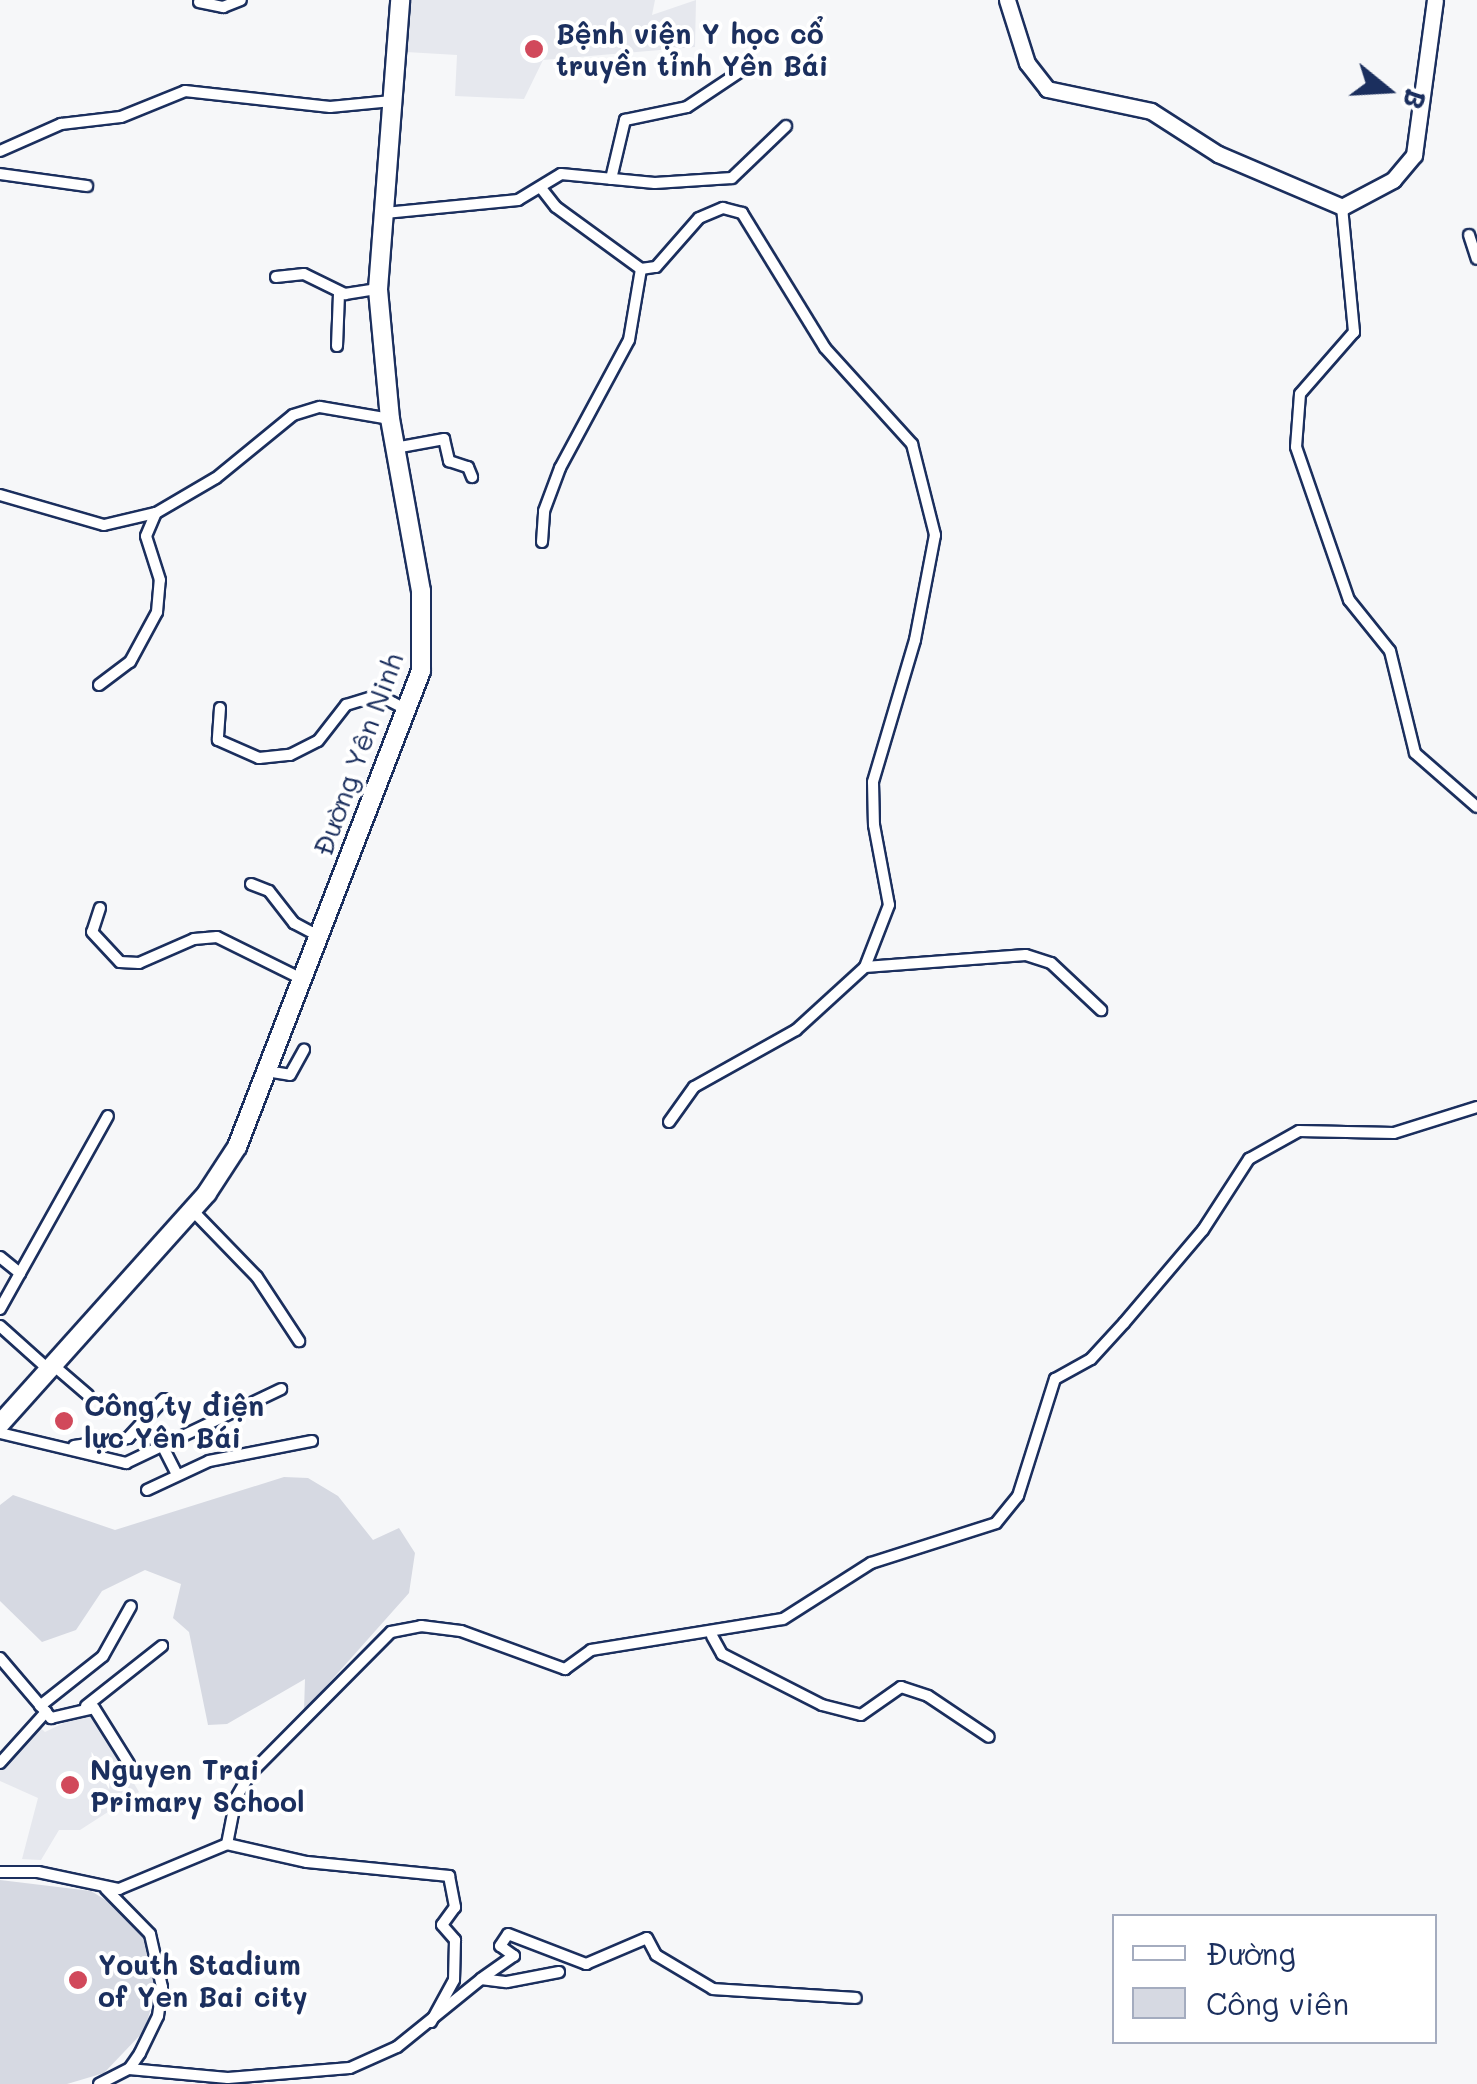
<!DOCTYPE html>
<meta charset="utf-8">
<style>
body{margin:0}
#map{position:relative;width:1477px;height:2084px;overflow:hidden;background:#f6f7f9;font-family:Mali,sans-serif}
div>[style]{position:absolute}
.built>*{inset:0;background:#e6e8ee}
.green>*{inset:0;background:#d6d9e2}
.roads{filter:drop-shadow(2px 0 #1b2f5e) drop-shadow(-2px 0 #1b2f5e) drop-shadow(0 2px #1b2f5e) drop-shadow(0 -2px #1b2f5e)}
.street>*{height:10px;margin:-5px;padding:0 5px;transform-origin:5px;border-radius:5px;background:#fff}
.secondary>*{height:15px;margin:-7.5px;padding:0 7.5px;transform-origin:7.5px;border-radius:7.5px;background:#fff}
.primary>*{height:18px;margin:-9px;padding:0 9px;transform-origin:9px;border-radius:9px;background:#fff}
.dots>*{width:28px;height:28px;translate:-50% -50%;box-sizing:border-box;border:5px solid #fff;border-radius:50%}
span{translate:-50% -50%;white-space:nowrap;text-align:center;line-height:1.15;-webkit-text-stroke:8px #fff;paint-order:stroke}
.poi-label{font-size:28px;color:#1b2f5e;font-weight:700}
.left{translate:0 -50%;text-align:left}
.street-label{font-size:28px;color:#1b2f5e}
.legend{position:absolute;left:1112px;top:1914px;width:325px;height:130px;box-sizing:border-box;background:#fff;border:2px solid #a4acbf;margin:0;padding:12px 18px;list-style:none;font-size:30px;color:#1b2f5e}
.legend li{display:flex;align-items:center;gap:20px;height:50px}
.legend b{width:50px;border:2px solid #a4acbf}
.north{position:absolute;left:1337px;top:40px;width:100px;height:100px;-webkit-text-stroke:8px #fff;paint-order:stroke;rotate:108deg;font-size:28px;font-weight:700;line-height:40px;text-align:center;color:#1b2f5e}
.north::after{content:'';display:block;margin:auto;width:35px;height:45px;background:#1b2f5e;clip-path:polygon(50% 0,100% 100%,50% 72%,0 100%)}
</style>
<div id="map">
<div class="built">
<div style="clip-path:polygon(411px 0,655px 0,652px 15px,696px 0,695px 47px,543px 60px,524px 99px,455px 96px,457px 55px,406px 52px)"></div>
<div style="clip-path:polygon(91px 1710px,139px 1792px,80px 1830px,59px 1830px,41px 1860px,22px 1859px,38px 1798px,0 1781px,0 1768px,38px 1725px,45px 1732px)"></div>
</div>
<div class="green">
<div style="clip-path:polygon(284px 1477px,308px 1478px,338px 1496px,373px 1540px,399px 1528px,415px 1553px,409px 1593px,304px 1711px,305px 1679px,227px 1724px,208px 1725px,189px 1632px,173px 1618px,181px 1584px,145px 1570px,102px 1591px,76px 1630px,42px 1642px,0 1601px,0 1505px,13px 1495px,115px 1530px)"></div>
<div style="clip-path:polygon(0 1880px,91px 1891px,122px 1910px,148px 1942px,156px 1992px,144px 2031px,104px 2073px,67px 2084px,0 2084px)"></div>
</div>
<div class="roads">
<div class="street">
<div style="left:199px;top:2px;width:25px;rotate:12deg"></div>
<div style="left:223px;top:7px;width:19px;rotate:-21deg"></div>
<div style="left:0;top:151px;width:67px;rotate:-23.9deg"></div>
<div style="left:61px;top:124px;width:60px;rotate:-6.7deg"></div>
<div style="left:121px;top:117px;width:69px;rotate:-22.1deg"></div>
<div style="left:185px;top:91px;width:146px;rotate:6.3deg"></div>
<div style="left:330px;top:107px;width:62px;rotate:-5.5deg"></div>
<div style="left:0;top:174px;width:88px;rotate:7.9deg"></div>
<div style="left:611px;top:179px;width:61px;rotate:-76.7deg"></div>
<div style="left:625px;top:120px;width:63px;rotate:-11.8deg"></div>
<div style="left:687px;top:107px;width:72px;rotate:-33.7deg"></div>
<div style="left:541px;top:188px;width:24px;rotate:52deg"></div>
<div style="left:556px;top:207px;width:105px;rotate:36.1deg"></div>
<div style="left:641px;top:269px;width:15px;rotate:-8deg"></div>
<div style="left:656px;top:267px;width:65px;rotate:-48.7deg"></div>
<div style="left:699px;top:218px;width:26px;rotate:-23deg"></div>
<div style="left:723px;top:208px;width:20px;rotate:15deg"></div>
<div style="left:742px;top:213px;width:158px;rotate:58.4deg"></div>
<div style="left:825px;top:348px;width:130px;rotate:47.8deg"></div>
<div style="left:912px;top:444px;width:94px;rotate:75.8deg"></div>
<div style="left:935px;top:535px;width:107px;rotate:100.8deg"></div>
<div style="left:915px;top:640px;width:148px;rotate:106.5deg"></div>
<div style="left:873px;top:782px;width:43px;rotate:88.7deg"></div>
<div style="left:874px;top:825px;width:81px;rotate:79.4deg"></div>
<div style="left:889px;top:905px;width:66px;rotate:111.2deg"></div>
<div style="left:1342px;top:207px;width:126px;rotate:84.5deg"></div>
<div style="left:1354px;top:332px;width:82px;rotate:131.1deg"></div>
<div style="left:1300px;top:394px;width:53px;rotate:94.3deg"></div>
<div style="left:1296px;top:447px;width:162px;rotate:70.9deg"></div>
<div style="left:1349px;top:600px;width:65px;rotate:51.2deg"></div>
<div style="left:1390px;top:651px;width:105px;rotate:76.2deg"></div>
<div style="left:1415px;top:753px;width:82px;rotate:41.1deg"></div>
<div style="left:385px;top:213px;width:134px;rotate:-5.6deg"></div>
<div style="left:518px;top:200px;width:50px;rotate:-31.2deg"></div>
<div style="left:561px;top:174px;width:94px;rotate:5.5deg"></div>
<div style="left:655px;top:183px;width:77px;rotate:-3.7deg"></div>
<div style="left:732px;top:178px;width:75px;rotate:-43.9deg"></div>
<div style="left:1469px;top:235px;width:25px;rotate:72deg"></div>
<div style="left:276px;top:277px;width:28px;rotate:-6deg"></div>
<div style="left:304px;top:274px;width:46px;rotate:26deg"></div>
<div style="left:345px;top:294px;width:33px;rotate:-9deg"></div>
<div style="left:337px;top:346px;width:53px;rotate:-87.8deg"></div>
<div style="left:395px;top:448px;width:50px;rotate:-10.4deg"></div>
<div style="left:444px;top:439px;width:23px;rotate:77deg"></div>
<div style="left:449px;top:461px;width:20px;rotate:18deg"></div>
<div style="left:468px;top:467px;width:11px;rotate:68deg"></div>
<div style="left:0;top:495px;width:108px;rotate:16.1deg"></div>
<div style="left:104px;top:525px;width:52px;rotate:-13.2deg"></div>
<div style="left:542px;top:542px;width:31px;rotate:-86deg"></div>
<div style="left:544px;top:511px;width:46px;rotate:-69.6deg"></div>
<div style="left:560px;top:468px;width:145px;rotate:-61.7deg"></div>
<div style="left:629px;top:340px;width:72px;rotate:-80.4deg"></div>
<div style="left:99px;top:685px;width:39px;rotate:-37deg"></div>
<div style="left:130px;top:662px;width:57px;rotate:-61.6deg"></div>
<div style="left:157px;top:612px;width:32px;rotate:-85deg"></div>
<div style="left:160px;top:580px;width:46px;rotate:-107.7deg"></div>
<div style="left:146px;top:536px;width:25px;rotate:-67deg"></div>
<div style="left:156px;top:513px;width:69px;rotate:-30.3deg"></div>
<div style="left:216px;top:478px;width:99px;rotate:-39.3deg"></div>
<div style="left:293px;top:415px;width:28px;rotate:-17deg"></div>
<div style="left:320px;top:407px;width:71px;rotate:9.7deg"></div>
<div style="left:220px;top:708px;width:32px;rotate:94deg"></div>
<div style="left:218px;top:740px;width:45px;rotate:23.7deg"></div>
<div style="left:259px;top:758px;width:31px;rotate:-6deg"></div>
<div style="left:290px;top:755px;width:31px;rotate:-27deg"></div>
<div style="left:318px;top:741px;width:46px;rotate:-52.1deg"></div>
<div style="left:346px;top:705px;width:34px;rotate:-17deg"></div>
<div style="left:378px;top:695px;width:30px;rotate:27deg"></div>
<div style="left:251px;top:884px;width:19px;rotate:21deg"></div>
<div style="left:269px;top:891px;width:41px;rotate:52deg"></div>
<div style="left:294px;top:923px;width:27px;rotate:28deg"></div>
<div style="left:100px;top:908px;width:25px;rotate:108deg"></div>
<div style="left:92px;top:932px;width:41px;rotate:47deg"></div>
<div style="left:120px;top:962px;width:19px;rotate:3deg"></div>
<div style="left:139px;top:963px;width:60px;rotate:-23.6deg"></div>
<div style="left:194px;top:939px;width:23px;rotate:-5deg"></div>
<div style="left:217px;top:937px;width:93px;rotate:26.3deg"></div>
<div style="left:266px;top:1071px;width:24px;rotate:9deg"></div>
<div style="left:290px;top:1075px;width:29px;rotate:-61deg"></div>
<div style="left:669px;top:1122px;width:43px;rotate:-54.5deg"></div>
<div style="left:694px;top:1087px;width:117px;rotate:-29.2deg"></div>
<div style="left:796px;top:1030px;width:93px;rotate:-42.4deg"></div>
<div style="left:865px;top:967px;width:161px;rotate:-4.3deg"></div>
<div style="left:1026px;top:955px;width:26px;rotate:18deg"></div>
<div style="left:1051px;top:963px;width:69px;rotate:43.2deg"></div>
<div style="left:192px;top:1210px;width:93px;rotate:45.9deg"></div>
<div style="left:257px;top:1277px;width:77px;rotate:56.7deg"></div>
<div style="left:0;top:1257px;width:26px;rotate:39deg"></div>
<div style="left:0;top:1309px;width:221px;rotate:-60.8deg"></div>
<div style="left:0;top:1326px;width:66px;rotate:41.9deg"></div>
<div style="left:53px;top:1365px;width:46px;rotate:40.6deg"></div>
<div style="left:0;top:1433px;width:130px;rotate:13.4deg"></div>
<div style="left:126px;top:1463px;width:172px;rotate:-25.5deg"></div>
<div style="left:162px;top:1445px;width:33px;rotate:63deg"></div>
<div style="left:74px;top:1446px;width:55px;rotate:-8.4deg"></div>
<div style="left:128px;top:1438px;width:53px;rotate:-47.3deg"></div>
<div style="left:147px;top:1490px;width:68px;rotate:-25.1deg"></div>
<div style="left:209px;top:1461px;width:105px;rotate:-11deg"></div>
<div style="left:712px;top:1636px;width:21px;rotate:61deg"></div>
<div style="left:722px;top:1654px;width:112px;rotate:27deg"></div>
<div style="left:822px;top:1705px;width:40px;rotate:14.4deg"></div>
<div style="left:861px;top:1715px;width:49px;rotate:-35deg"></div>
<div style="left:901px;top:1687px;width:28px;rotate:18deg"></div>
<div style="left:928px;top:1696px;width:73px;rotate:33.9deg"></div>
<div style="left:0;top:1658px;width:79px;rotate:49.6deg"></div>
<div style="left:51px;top:1718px;width:44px;rotate:-13.1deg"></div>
<div style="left:94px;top:1708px;width:66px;rotate:58deg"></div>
<div style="left:40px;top:1706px;width:80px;rotate:-38.4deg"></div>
<div style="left:103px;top:1656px;width:57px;rotate:-60.8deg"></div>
<div style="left:86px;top:1706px;width:97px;rotate:-38.3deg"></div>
<div style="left:0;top:1763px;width:69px;rotate:-48deg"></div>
<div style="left:227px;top:1844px;width:47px;rotate:-78.9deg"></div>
<div style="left:236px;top:1798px;width:28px;rotate:-60deg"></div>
<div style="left:250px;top:1774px;width:200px;rotate:-45.2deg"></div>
<div style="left:391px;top:1632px;width:31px;rotate:-11deg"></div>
<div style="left:421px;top:1626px;width:40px;rotate:7.1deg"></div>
<div style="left:461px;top:1631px;width:111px;rotate:20.1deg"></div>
<div style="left:565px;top:1669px;width:32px;rotate:-36deg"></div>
<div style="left:591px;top:1650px;width:194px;rotate:-9.2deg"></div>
<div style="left:783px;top:1619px;width:104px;rotate:-32.5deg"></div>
<div style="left:871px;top:1563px;width:131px;rotate:-17.7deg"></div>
<div style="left:996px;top:1523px;width:35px;rotate:-51deg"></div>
<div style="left:1018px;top:1496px;width:123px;rotate:-72.5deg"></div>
<div style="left:1055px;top:1379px;width:41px;rotate:-29.1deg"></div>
<div style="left:1091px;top:1359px;width:49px;rotate:-47.5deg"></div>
<div style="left:1124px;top:1323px;width:122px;rotate:-49.7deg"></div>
<div style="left:1203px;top:1230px;width:85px;rotate:-57.1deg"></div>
<div style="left:1249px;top:1159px;width:57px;rotate:-29.2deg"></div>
<div style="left:1299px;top:1131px;width:95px;rotate:1.2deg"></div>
<div style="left:1394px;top:1133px;width:87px;rotate:-17.4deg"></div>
<div style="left:0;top:1872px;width:38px"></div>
<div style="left:38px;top:1872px;width:83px;rotate:11.9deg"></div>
<div style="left:119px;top:1889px;width:117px;rotate:-22.6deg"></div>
<div style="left:227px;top:1844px;width:82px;rotate:12.7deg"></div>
<div style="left:307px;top:1862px;width:143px;rotate:5.6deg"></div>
<div style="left:449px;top:1876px;width:32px;rotate:79deg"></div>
<div style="left:455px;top:1907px;width:22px;rotate:126deg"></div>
<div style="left:442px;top:1925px;width:20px;rotate:49deg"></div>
<div style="left:455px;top:1940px;width:40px;rotate:91.4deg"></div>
<div style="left:454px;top:1980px;width:48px;rotate:118.7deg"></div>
<div style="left:482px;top:1978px;width:39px;rotate:-35deg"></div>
<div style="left:514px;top:1956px;width:17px;rotate:-144deg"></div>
<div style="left:500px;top:1946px;width:14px;rotate:-56deg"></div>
<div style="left:508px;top:1934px;width:84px;rotate:21deg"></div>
<div style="left:586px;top:1964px;width:66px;rotate:-23.1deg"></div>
<div style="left:647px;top:1938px;width:19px;rotate:62deg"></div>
<div style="left:656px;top:1955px;width:66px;rotate:30.8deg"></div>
<div style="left:713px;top:1989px;width:143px;rotate:3.6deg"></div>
<div style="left:129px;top:2069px;width:99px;rotate:5.2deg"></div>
<div style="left:228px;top:2078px;width:122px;rotate:-4.7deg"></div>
<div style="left:350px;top:2068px;width:51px;rotate:-24.1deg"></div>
<div style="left:397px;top:2047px;width:108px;rotate:-39deg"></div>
<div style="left:481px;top:1979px;width:26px;rotate:7deg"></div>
<div style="left:507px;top:1982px;width:53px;rotate:-10.9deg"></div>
<div style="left:99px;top:2084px;width:34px;rotate:-27deg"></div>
<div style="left:129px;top:2069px;width:19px;rotate:-55deg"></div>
<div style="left:140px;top:2053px;width:41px;rotate:-64.1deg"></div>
<div style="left:158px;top:2016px;width:29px;rotate:-82deg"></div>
<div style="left:162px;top:1987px;width:54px;rotate:-102.8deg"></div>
<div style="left:150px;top:1934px;width:63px;rotate:-134.4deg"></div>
</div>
<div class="secondary">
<div style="left:1007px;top:0;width:66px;rotate:72.4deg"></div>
<div style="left:1027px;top:63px;width:33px;rotate:52deg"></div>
<div style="left:1047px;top:89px;width:106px;rotate:11.9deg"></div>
<div style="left:1151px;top:111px;width:80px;rotate:32.7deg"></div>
<div style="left:1218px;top:154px;width:135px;rotate:23.1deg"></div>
<div style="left:1342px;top:207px;width:58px;rotate:-27.9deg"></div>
<div style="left:1393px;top:180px;width:33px;rotate:-50deg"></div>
<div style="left:1414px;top:155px;width:156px;rotate:-82.3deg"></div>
</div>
<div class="primary">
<div style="left:0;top:1424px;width:310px;rotate:-48.1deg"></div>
<div style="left:207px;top:1193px;width:55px;rotate:-56.9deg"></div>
<div style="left:237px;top:1147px;width:510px;rotate:-68.87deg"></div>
<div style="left:421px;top:671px;width:80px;rotate:-90deg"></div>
<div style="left:421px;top:591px;width:175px;rotate:-100.2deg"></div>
<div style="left:390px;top:419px;width:131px;rotate:-95.3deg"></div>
<div style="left:378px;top:289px;width:290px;rotate:-85.6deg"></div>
</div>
</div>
<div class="dots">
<div style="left:534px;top:49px;background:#d1495b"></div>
<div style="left:64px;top:1421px;background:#d1495b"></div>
<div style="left:70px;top:1785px;background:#d1495b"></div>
<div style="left:78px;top:1980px;background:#d1495b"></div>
</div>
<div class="poi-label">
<span class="left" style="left:556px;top:49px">Bệnh viện Y học cổ<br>truyền tỉnh Yên Bái</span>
<span class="left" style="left:84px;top:1421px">Công ty điện<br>lực Yên Bái</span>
<span class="left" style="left:90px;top:1785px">Nguyen Trai<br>Primary School</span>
<span class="left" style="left:98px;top:1980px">Youth Stadium<br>of Yen Bai city</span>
</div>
<div class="street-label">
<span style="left:357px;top:754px;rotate:-70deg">Đường Yên Ninh</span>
</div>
<ul class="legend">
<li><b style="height:12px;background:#fff"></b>Đường</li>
<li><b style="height:28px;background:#d6d9e2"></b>Công viên</li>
</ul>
<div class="north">B</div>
</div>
